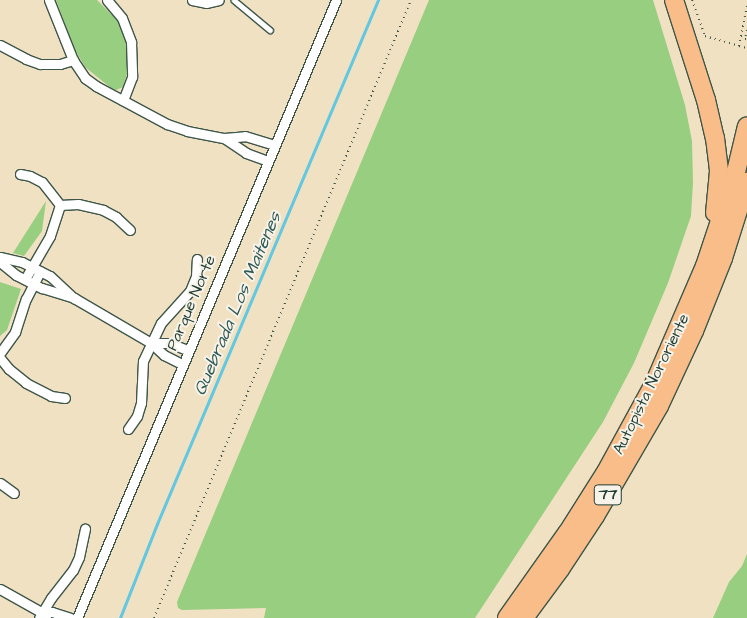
<!DOCTYPE html>
<style>
body{margin:0}
#map{position:relative;width:747px;height:618px;overflow:hidden;background:#f0e1c3;font-family:"Architects Daughter",sans-serif}
div>[style]{position:absolute}
.green>*{inset:0;background:#98ce80}
.stream>*{height:2.5px;margin:-1.25px;padding:0 1.25px;transform-origin:1.25px;border-radius:1.25px;background:#62c7e0}
.path>*{height:2px;margin-top:-1px;transform-origin:0;background:repeating-linear-gradient(90deg,#3e5649 0 1px,transparent 0 5px)}
.roads{filter:drop-shadow(1px 0 #3e5649) drop-shadow(-1px 0 #3e5649) drop-shadow(0 1px #3e5649) drop-shadow(0 -1px #3e5649)}
.lane>*{height:4.5px;margin:-2.25px;padding:0 2.25px;transform-origin:2.25px;border-radius:2.25px;background:#fff}
.street>*{height:9px;margin:-4.5px;padding:0 4.5px;transform-origin:4.5px;border-radius:4.5px;background:#fff}
.highway>*{height:18px;margin:-9px;padding:0 9px;transform-origin:9px;border-radius:9px;background:#f9bd89}
span{translate:-50% -50%;white-space:nowrap;text-align:center;line-height:1.15;-webkit-text-stroke:4px #f7f3e8;paint-order:stroke}
.shield-label span{padding:1px 4px;background:#f7f3e8;border:1px solid;border-radius:4px;-webkit-text-stroke-width:0}
.shield-label{font-size:15px;color:#1f3d34;font-weight:700}
.street-label{font-size:16px;color:#1f3d34}
.water-label{font-size:18px;color:#2c5956;font-style:italic}
</style>
<div id="map">
<div class="green">
<div style="clip-path:polygon(56px 0,97px 0,118px 21px,125px 37px,127px 50px,127px 74px,123px 87px,116px 90px,111px 88px,85px 67px,74px 48px)"></div>
<div style="clip-path:polygon(429px 0,653px 0,685px 105px,692px 141px,693px 183px,691px 216px,668px 283px,634px 363px,603px 422px,475px 618px,264px 618px,266px 608px,182px 610px,178px 608px,177px 602px)"></div>
<div style="clip-path:polygon(46px 201px,42px 231px,24px 256px,13px 253px)"></div>
<div style="clip-path:polygon(0 282px,21px 289px,7px 330px,0 336px)"></div>
<div style="clip-path:polygon(747px 554px,747px 618px,713px 618px,729px 582px,742px 566px)"></div>
</div>
<div class="stream">
<div style="left:120px;top:618px;width:101px;rotate:-68.5deg"></div>
<div style="left:157px;top:524px;width:569px;rotate:-67.13deg"></div>
</div>
<div class="path">
<div style="left:692px;top:0;width:38px;rotate:70deg"></div>
<div style="left:705px;top:36px;width:35px;rotate:16deg"></div>
<div style="left:747px;top:6px;width:41px;rotate:101.3deg"></div>
<div style="left:739px;top:46px;width:8px;rotate:14deg"></div>
<div style="left:747px;top:30px;width:9px;rotate:103deg"></div>
<div style="left:745px;top:39px;width:2px"></div>
<div style="left:154px;top:618px;width:669px;rotate:-67.42deg"></div>
</div>
<div class="roads">
<div class="lane">
<div style="left:234px;top:0;width:47px;rotate:39.8deg"></div>
</div>
<div class="street">
<div style="left:49px;top:0;width:65px;rotate:68.2deg"></div>
<div style="left:73px;top:60px;width:22px;rotate:56deg"></div>
<div style="left:85px;top:78px;width:14px;rotate:36deg"></div>
<div style="left:96px;top:86px;width:81px;rotate:28.2deg"></div>
<div style="left:167px;top:124px;width:21px;rotate:19deg"></div>
<div style="left:187px;top:131px;width:38px;rotate:11deg"></div>
<div style="left:224px;top:138px;width:21px;rotate:-5deg"></div>
<div style="left:245px;top:136px;width:30px;rotate:17deg"></div>
<div style="left:107px;top:0;width:23px;rotate:50deg"></div>
<div style="left:122px;top:18px;width:26px;rotate:69deg"></div>
<div style="left:131px;top:42px;width:35px;rotate:88deg"></div>
<div style="left:132px;top:77px;width:25px;rotate:111deg"></div>
<div style="left:192px;top:0;width:14px;rotate:12deg"></div>
<div style="left:206px;top:3px;width:13px;rotate:-13deg"></div>
<div style="left:0;top:45px;width:30px;rotate:28deg"></div>
<div style="left:26px;top:59px;width:15px;rotate:20deg"></div>
<div style="left:40px;top:64px;width:20px"></div>
<div style="left:60px;top:64px;width:14px;rotate:-17deg"></div>
<div style="left:224px;top:138px;width:27px;rotate:34deg"></div>
<div style="left:246px;top:153px;width:23px;rotate:20deg"></div>
<div style="left:20px;top:174px;width:10px;rotate:11deg"></div>
<div style="left:30px;top:176px;width:13px;rotate:27deg"></div>
<div style="left:42px;top:182px;width:29px;rotate:52deg"></div>
<div style="left:60px;top:205px;width:33px;rotate:108deg"></div>
<div style="left:50px;top:236px;width:50px;rotate:120.2deg"></div>
<div style="left:60px;top:205px;width:18px;rotate:-3deg"></div>
<div style="left:78px;top:204px;width:26px;rotate:13deg"></div>
<div style="left:103px;top:210px;width:15px;rotate:28deg"></div>
<div style="left:116px;top:217px;width:19px;rotate:43deg"></div>
<div style="left:0;top:257px;width:23px;rotate:13deg"></div>
<div style="left:22px;top:262px;width:31px;rotate:27deg"></div>
<div style="left:50px;top:276px;width:33px;rotate:43deg"></div>
<div style="left:74px;top:298px;width:89px;rotate:30.3deg"></div>
<div style="left:151px;top:343px;width:18px;rotate:43deg"></div>
<div style="left:164px;top:355px;width:20px;rotate:27deg"></div>
<div style="left:0;top:262px;width:21px;rotate:39deg"></div>
<div style="left:16px;top:275px;width:29px;rotate:27deg"></div>
<div style="left:42px;top:288px;width:34px;rotate:17deg"></div>
<div style="left:151px;top:343px;width:18px"></div>
<div style="left:169px;top:343px;width:19px;rotate:21deg"></div>
<div style="left:0;top:353px;width:26px;rotate:-54deg"></div>
<div style="left:15px;top:332px;width:35px;rotate:-72deg"></div>
<div style="left:26px;top:299px;width:31px;rotate:-63deg"></div>
<div style="left:0;top:358px;width:14px;rotate:51deg"></div>
<div style="left:9px;top:369px;width:22px;rotate:39deg"></div>
<div style="left:26px;top:383px;width:28px;rotate:27deg"></div>
<div style="left:51px;top:396px;width:14px;rotate:8deg"></div>
<div style="left:128px;top:429px;width:16px;rotate:-55deg"></div>
<div style="left:137px;top:416px;width:14px;rotate:-73deg"></div>
<div style="left:141px;top:403px;width:42px;rotate:-87.3deg"></div>
<div style="left:143px;top:361px;width:42px;rotate:-64.7deg"></div>
<div style="left:161px;top:323px;width:43px;rotate:-47.8deg"></div>
<div style="left:190px;top:291px;width:16px;rotate:-68deg"></div>
<div style="left:196px;top:276px;width:17px;rotate:-87deg"></div>
<div style="left:0;top:483px;width:17px;rotate:36deg"></div>
<div style="left:0;top:589px;width:47px;rotate:29.3deg"></div>
<div style="left:41px;top:612px;width:8px;rotate:50deg"></div>
<div style="left:41px;top:612px;width:11px"></div>
<div style="left:52px;top:612px;width:19px;rotate:18deg"></div>
<div style="left:39px;top:618px;width:23px;rotate:-59deg"></div>
<div style="left:51px;top:598px;width:36px;rotate:-52deg"></div>
<div style="left:73px;top:570px;width:14px;rotate:-65deg"></div>
<div style="left:79px;top:557px;width:29px;rotate:-78deg"></div>
<div style="left:77px;top:618px;width:670px;rotate:-67.26deg"></div>
</div>
<div class="highway">
<div style="left:674px;top:0;width:105px;rotate:72.3deg"></div>
<div style="left:706px;top:100px;width:39px;rotate:77deg"></div>
<div style="left:715px;top:138px;width:33px;rotate:83deg"></div>
<div style="left:719px;top:171px;width:42px;rotate:95.4deg"></div>
<div style="left:507px;top:618px;width:105px;rotate:-54.7deg"></div>
<div style="left:568px;top:532px;width:71px;rotate:-57.7deg"></div>
<div style="left:606px;top:472px;width:102px;rotate:-61.4deg"></div>
<div style="left:655px;top:382px;width:126px;rotate:-66.7deg"></div>
<div style="left:705px;top:266px;width:95px;rotate:-71.6deg"></div>
<div style="left:735px;top:176px;width:51px;rotate:-76.5deg"></div>
<div style="left:524px;top:618px;width:61px;rotate:-53.7deg"></div>
<div style="left:560px;top:569px;width:64px;rotate:-56.6deg"></div>
<div style="left:595px;top:516px;width:127px;rotate:-59.8deg"></div>
<div style="left:659px;top:406px;width:83px;rotate:-65deg"></div>
<div style="left:694px;top:331px;width:79px;rotate:-68.3deg"></div>
<div style="left:723px;top:258px;width:80px;rotate:-72.5deg"></div>
</div>
</div>
<div class="shield-label">
<span style="left:608px;top:495px">77</span>
</div>
<div class="street-label">
<span style="left:191px;top:303px;rotate:-67deg">Parque Norte</span>
<span style="left:651px;top:384px;rotate:-64deg">Autopista Nororiente</span>
</div>
<div class="water-label">
<span style="left:238px;top:304px;rotate:-67deg">Quebrada Los Maitenes</span>
</div>
</div>
